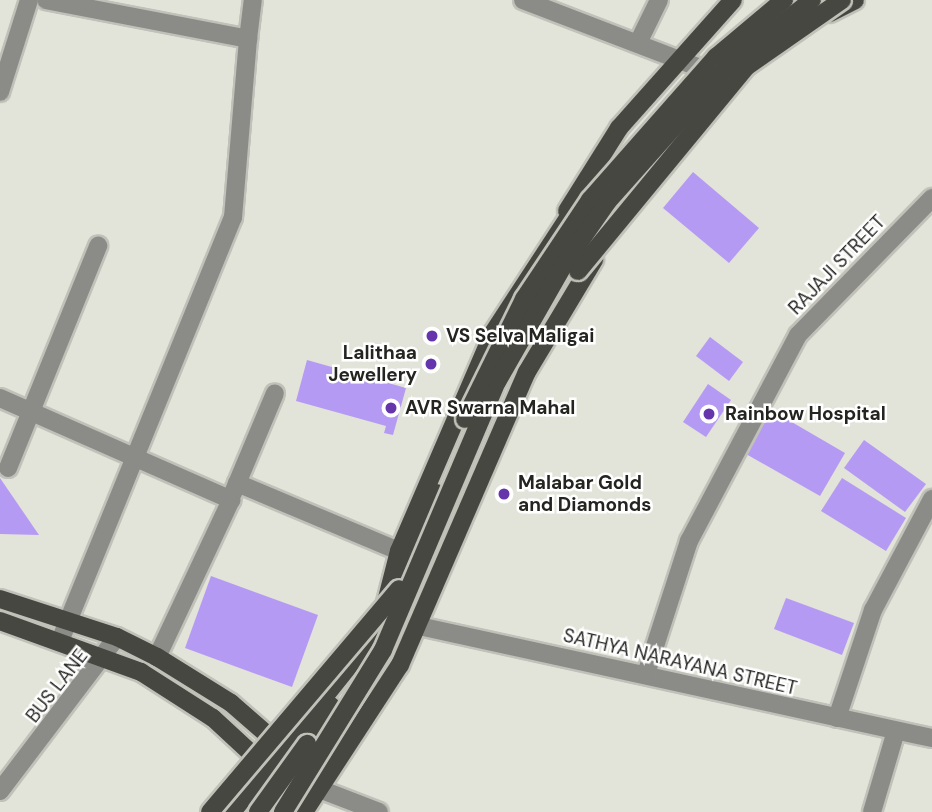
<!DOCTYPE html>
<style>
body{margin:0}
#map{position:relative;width:932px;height:812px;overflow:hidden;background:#e2e3d9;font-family:"DM Sans",sans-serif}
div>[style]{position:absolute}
.building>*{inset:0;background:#b59af4}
.roads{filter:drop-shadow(2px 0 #c0c1b8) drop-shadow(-2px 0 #c0c1b8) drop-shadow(0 2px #c0c1b8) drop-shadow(0 -2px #c0c1b8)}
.minor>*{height:18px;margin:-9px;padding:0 9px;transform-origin:9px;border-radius:9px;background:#8b8c88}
.tertiary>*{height:18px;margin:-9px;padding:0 9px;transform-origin:9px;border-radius:9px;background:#8b8c88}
.primary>*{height:18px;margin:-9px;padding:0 9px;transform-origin:9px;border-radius:9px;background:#464740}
.bridges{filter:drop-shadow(2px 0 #c0c1b8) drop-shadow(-2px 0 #c0c1b8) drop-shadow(0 2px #c0c1b8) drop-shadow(0 -2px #c0c1b8)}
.primary-bridge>*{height:18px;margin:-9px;padding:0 9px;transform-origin:9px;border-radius:9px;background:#464740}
.dots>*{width:19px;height:19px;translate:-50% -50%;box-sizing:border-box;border:4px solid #fff;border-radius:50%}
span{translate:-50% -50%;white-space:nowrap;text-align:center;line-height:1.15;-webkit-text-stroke:5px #fff;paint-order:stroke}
.street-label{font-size:19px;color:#242521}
.poi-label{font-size:19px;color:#242521;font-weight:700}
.left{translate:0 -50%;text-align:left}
.right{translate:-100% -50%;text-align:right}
</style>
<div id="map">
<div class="building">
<div style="clip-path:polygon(693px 172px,759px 228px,729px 263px,663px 208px)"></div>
<div style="clip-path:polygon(710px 337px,743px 362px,729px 381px,696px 356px)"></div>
<div style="clip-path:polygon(307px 360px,406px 388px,393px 435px,384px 433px,386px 426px,296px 401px)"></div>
<div style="clip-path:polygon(708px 384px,731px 400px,706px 437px,683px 422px)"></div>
<div style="clip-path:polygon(771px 410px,845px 453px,820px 496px,746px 454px)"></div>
<div style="clip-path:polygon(864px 440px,926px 484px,905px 512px,844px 468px)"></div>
<div style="clip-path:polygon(0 478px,39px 535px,0 534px)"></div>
<div style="clip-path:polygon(842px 478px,906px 518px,886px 551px,821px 511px)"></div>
<div style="clip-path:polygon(211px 576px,318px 615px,292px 687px,185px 648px)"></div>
<div style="clip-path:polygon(786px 598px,854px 623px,842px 655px,774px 629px)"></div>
</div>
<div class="roads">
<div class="minor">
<div style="left:46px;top:0;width:206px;rotate:10.9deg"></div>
<div style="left:248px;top:39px;width:179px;rotate:94.8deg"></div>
<div style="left:233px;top:217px;width:455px;rotate:112.2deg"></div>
<div style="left:523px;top:0;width:207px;rotate:21deg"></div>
<div style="left:248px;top:39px;width:39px;rotate:-83deg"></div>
<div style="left:638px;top:43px;width:48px;rotate:-64deg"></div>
<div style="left:0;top:92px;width:96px;rotate:-72.5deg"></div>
<div style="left:0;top:398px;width:253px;rotate:23.8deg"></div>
<div style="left:231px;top:500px;width:174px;rotate:115.2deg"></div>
<div style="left:8px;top:468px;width:240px;rotate:-67.9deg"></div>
<div style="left:237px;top:483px;width:176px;rotate:22.8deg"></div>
<div style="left:233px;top:493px;width:108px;rotate:-67.2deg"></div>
<div style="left:419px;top:626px;width:525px;rotate:12.32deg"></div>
<div style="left:646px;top:674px;width:140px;rotate:-72.1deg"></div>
<div style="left:689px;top:541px;width:233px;rotate:-62.1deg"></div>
<div style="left:798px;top:335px;width:192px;rotate:-45.6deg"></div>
<div style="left:837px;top:718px;width:114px;rotate:-71.6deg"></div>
<div style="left:873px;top:610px;width:126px;rotate:-62deg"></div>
<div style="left:322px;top:790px;width:61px;rotate:21.1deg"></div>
<div style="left:872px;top:812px;width:84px;rotate:-73.5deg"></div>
</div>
<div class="tertiary">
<div style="left:0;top:791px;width:193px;rotate:-52.8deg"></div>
</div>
<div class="primary">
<div style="left:830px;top:13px;width:28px;rotate:-27deg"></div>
<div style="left:567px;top:211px;width:98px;rotate:-57.9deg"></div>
<div style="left:619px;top:128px;width:171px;rotate:-48.3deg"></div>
<div style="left:0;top:599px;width:123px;rotate:18deg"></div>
<div style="left:117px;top:637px;width:45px;rotate:26.6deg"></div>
<div style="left:157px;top:657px;width:87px;rotate:31.9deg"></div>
<div style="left:231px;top:703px;width:70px;rotate:41deg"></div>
<div style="left:394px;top:601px;width:116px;rotate:-68.7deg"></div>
<div style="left:0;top:621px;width:150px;rotate:19.9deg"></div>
<div style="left:141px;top:672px;width:85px;rotate:32.6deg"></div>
<div style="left:213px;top:718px;width:72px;rotate:42.8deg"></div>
<div style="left:307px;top:744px;width:45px;rotate:-57.7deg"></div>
<div style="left:232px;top:812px;width:218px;rotate:-51.3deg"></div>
<div style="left:368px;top:642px;width:28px;rotate:-60deg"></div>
<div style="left:382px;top:618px;width:69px;rotate:-75.8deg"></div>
<div style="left:399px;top:551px;width:237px;rotate:-66.7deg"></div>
<div style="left:493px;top:333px;width:158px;rotate:-56.9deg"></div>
<div style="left:304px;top:812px;width:176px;rotate:-56.9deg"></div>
<div style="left:400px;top:665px;width:319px;rotate:-66.6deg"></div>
<div style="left:527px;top:372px;width:131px;rotate:-59.1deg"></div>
</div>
</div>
<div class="bridges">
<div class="primary-bridge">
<div style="left:578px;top:271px;width:264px;rotate:-50.5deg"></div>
<div style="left:746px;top:67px;width:117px;rotate:-34.9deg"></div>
<div style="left:465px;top:419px;width:134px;rotate:-63.8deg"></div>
<div style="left:524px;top:299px;width:119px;rotate:-56.3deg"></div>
<div style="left:590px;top:200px;width:191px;rotate:-48.6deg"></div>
<div style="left:716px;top:57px;width:89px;rotate:-40deg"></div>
<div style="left:210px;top:812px;width:292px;rotate:-49.7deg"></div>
<div style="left:258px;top:812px;width:84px;rotate:-54.2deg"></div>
<div style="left:283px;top:812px;width:190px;rotate:-58.3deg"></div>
<div style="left:383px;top:650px;width:291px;rotate:-67deg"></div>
<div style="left:497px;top:382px;width:137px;rotate:-60.3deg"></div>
<div style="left:565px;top:263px;width:75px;rotate:-55.3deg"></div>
<div style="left:608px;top:201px;width:174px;rotate:-48.3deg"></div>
<div style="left:724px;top:71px;width:113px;rotate:-38.9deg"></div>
</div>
</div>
<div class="dots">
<div style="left:432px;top:336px;background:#6535ac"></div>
<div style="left:431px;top:364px;background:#6535ac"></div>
<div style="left:391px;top:408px;background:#6535ac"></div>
<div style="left:709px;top:414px;background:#6535ac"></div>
<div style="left:504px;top:494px;background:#6535ac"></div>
</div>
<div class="street-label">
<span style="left:837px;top:265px;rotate:-46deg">RAJAJI STREET</span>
<span style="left:680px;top:662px;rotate:13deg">SATHYA NARAYANA STREET</span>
<span style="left:57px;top:686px;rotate:-52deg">BUS LANE</span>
</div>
<div class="poi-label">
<span class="left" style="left:446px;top:336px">VS Selva Maligai</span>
<span class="right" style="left:417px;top:364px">Lalithaa<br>Jewellery</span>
<span class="left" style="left:405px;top:408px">AVR Swarna Mahal</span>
<span class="left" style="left:725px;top:414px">Rainbow Hospital</span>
<span class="left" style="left:518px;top:494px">Malabar Gold<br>and Diamonds</span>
</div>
</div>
